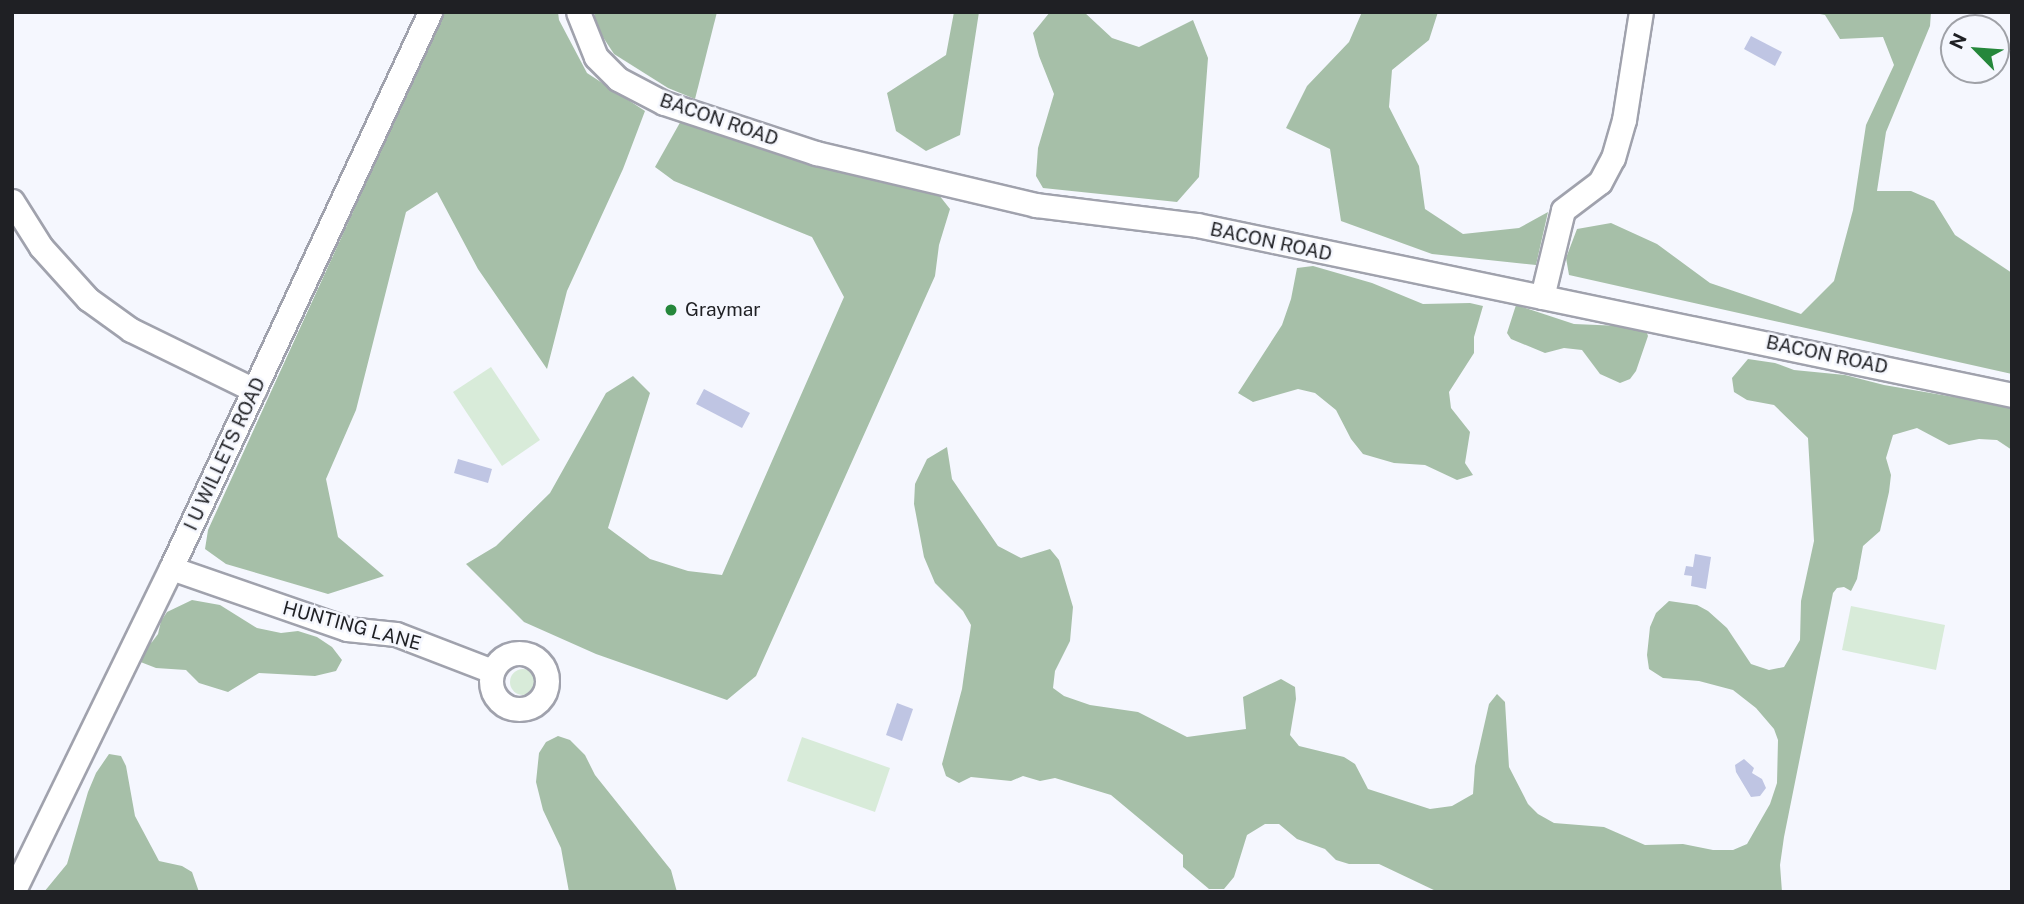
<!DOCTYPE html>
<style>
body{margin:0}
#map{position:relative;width:2024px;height:904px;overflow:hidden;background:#f5f7fe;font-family:"Public Sans",sans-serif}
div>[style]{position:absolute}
.green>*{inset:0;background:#d8ebd9}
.round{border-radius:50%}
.forest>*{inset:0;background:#a6bfa8}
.water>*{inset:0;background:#bfc5e3}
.roads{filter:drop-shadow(2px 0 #a0a2ad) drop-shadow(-2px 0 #a0a2ad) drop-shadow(0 2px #a0a2ad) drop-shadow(0 -2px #a0a2ad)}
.minor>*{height:23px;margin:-11.5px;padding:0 11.5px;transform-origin:11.5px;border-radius:11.5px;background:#fff}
.minor>.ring{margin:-11.5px;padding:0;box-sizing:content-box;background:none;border:23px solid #fff;border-radius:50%}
.dots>*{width:19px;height:19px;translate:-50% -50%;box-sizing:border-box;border:4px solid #f5f7fe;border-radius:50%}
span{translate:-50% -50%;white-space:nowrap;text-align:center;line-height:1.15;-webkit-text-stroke:5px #f5f7fe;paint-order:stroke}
.street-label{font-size:19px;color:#1f2024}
.poi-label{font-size:19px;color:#1f2024}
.left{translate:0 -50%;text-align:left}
.frame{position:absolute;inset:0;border:14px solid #1f2024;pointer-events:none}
.north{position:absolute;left:1940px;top:14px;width:70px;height:70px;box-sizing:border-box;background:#f5f7fe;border:2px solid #9fa1a7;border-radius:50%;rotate:295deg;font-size:19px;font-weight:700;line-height:28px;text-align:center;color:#1f2024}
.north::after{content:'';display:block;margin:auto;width:24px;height:32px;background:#25873b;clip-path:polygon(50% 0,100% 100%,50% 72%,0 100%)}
</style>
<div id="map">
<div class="green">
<div style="clip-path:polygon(491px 367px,540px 440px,502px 466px,453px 392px)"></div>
<div style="clip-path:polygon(1851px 606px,1945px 625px,1936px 670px,1842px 650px)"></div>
<div class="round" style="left:510px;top:669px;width:26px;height:26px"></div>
<div style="clip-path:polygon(802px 737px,890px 768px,875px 812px,787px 781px)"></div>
</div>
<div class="forest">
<div style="clip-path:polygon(444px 12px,558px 12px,559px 20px,587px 73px,645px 111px,623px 169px,567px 291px,547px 369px,478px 269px,437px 192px,406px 212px,356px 410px,326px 479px,338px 537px,384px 576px,328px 594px,226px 564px,205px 549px,208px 530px)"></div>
<div style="clip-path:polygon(594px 12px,717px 12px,695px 99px,668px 88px,614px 54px,597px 28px)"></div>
<div style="clip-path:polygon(954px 12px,979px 12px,960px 135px,926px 151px,896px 131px,887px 93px,946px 55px)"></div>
<div style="clip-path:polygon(1050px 12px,1084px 12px,1112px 38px,1139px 47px,1193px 20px,1208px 58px,1199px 177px,1177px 202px,1043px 188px,1036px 176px,1038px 148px,1054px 94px,1039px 56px,1033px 33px)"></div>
<div style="clip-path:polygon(1362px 12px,1438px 12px,1429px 40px,1392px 70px,1389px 107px,1419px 166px,1425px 209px,1463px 234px,1519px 228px,1548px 212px,1536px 265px,1432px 254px,1341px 221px,1330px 149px,1286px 128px,1307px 86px,1349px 42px)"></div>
<div style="clip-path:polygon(1810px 12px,1931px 12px,1930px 26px,1886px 132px,1877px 191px,1911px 191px,1934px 201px,1955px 235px,2012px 273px,2012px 374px,1569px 275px,1566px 258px,1577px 229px,1611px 223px,1657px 244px,1710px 283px,1801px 314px,1834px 281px,1853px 210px,1866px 125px,1894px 65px,1883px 37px,1840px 39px,1825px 15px)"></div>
<div style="clip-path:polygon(682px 119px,879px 182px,939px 195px,950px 209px,939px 245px,935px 276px,756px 676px,727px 700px,596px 654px,524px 622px,466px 564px,496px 546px,550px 493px,606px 393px,633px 376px,650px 393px,608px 528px,650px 559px,688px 571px,722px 575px,844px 297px,812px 237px,674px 181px,655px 167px)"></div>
<div style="clip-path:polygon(1313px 266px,1372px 283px,1423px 304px,1470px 303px,1483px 306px,1474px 337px,1474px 353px,1449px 392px,1451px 408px,1470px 432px,1465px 463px,1473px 475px,1457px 480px,1425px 465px,1394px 463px,1363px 454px,1351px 439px,1336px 410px,1315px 393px,1298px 389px,1253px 402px,1238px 393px,1282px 325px,1291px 299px,1297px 268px)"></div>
<div style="clip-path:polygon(1516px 305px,1574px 324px,1645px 327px,1648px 336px,1636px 371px,1630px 379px,1620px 383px,1600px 374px,1582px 350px,1564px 348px,1545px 353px,1511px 339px,1507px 333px)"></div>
<div style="clip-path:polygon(1748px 359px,1775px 363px,1794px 370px,1845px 375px,1884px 385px,2012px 407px,2012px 450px,1997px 440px,1979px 439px,1949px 445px,1917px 428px,1893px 435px,1886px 458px,1891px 475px,1889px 492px,1880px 531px,1863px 546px,1857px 579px,1851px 591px,1844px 587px,1837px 588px,1833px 593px,1784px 837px,1780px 865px,1782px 892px,1438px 892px,1379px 864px,1349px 864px,1336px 860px,1325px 849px,1297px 839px,1279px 824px,1265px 824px,1247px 835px,1234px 877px,1224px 889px,1209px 889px,1183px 867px,1183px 855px,1111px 795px,1055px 778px,1040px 781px,1023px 776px,1011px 781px,971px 777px,959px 783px,946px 776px,942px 764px,962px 689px,971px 625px,963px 611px,935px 583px,924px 557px,914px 504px,915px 484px,927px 459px,947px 447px,952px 479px,998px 546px,1021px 558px,1050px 549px,1059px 560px,1073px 607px,1070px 641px,1055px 671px,1053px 688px,1064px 696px,1090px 705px,1138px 712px,1187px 737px,1246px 729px,1243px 697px,1281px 679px,1295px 687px,1296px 699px,1290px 735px,1299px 746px,1344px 757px,1355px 764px,1368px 789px,1430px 809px,1452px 806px,1473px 794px,1475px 766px,1489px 704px,1497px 694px,1505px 702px,1509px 767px,1528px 804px,1538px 814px,1554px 823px,1604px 827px,1645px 845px,1683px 844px,1713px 850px,1733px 850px,1747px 844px,1770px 804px,1777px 783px,1778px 740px,1774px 729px,1756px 708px,1733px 690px,1699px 681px,1663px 678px,1649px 669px,1647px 655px,1650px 627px,1656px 613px,1669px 601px,1697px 605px,1708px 611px,1727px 628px,1751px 664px,1769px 670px,1784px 667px,1800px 640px,1801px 601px,1814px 541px,1808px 438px,1774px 405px,1747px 400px,1734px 392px,1732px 378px)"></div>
<div style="clip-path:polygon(192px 600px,220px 605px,257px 628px,281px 633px,298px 631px,317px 637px,332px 647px,342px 660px,336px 671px,315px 676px,259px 673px,228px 692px,199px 683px,186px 670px,156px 668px,138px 661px,144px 646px,152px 642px,158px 634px,161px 621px,167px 612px)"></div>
<div style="clip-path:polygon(558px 736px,570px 740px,585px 755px,595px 775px,671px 870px,677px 892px,569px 892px,561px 848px,543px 810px,536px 782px,539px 753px,546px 742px)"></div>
<div style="clip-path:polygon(109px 754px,121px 756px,126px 766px,135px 816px,159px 861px,182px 866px,192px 872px,199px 892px,44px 892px,67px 864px,88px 792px,96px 773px)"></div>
</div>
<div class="water">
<div style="clip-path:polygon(1751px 36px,1782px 52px,1775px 66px,1744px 49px)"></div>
<div style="clip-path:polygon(704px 389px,750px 413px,742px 428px,696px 404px)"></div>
<div style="clip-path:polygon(458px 459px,492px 469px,488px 483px,454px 473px)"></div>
<div style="clip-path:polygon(1695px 554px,1711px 557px,1706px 589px,1691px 586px,1692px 576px,1684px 575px,1686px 566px,1693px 567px)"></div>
<div style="clip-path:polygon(897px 703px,913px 709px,902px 741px,886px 735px)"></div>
<div style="clip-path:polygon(1744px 759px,1754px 768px,1752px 773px,1762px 779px,1766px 788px,1760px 796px,1751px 797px,1736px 772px,1735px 765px)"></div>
</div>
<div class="roads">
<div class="minor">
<div style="left:578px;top:12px;width:48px;rotate:68.2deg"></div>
<div style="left:596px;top:57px;width:31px;rotate:45deg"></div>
<div style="left:618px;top:79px;width:52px;rotate:27.6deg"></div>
<div style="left:664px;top:103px;width:160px;rotate:18.2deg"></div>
<div style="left:816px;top:153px;width:226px;rotate:13.3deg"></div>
<div style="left:1036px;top:205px;width:162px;rotate:7.1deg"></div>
<div style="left:1197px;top:225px;width:833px;rotate:11.78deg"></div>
<div style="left:12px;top:201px;width:54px;rotate:57.8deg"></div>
<div style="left:41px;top:247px;width:70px;rotate:47.9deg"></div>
<div style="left:88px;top:299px;width:53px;rotate:35.8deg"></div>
<div style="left:131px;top:330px;width:137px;rotate:26deg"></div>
<div style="left:1542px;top:297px;width:89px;rotate:-76.4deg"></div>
<div style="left:1563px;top:210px;width:46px;rotate:-37.1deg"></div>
<div style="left:1600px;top:182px;width:27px;rotate:-62deg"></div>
<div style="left:1613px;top:158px;width:40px;rotate:-74deg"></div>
<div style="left:1624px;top:120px;width:109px;rotate:-81.1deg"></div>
<div style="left:171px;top:568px;width:186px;rotate:19.1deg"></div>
<div style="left:347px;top:629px;width:49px;rotate:5.8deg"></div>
<div style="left:396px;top:634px;width:103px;rotate:21.1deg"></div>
<div class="ring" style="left:491px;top:653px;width:33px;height:33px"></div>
<div style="left:13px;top:892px;width:360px;rotate:-64deg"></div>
<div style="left:171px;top:568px;width:613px;rotate:-65.02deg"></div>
</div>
</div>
<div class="dots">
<div style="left:671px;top:310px;background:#25873b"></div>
</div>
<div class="street-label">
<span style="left:719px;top:120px;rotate:19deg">BACON ROAD</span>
<span style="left:1271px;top:242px;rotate:12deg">BACON ROAD</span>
<span style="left:1827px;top:355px;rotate:12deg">BACON ROAD</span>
<span style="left:225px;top:454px;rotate:-65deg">I U WILLETS ROAD</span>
<span style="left:352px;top:626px;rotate:15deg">HUNTING LANE</span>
</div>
<div class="poi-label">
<span class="left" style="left:685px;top:310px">Graymar</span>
</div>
<div class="frame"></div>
<div class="north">N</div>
</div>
